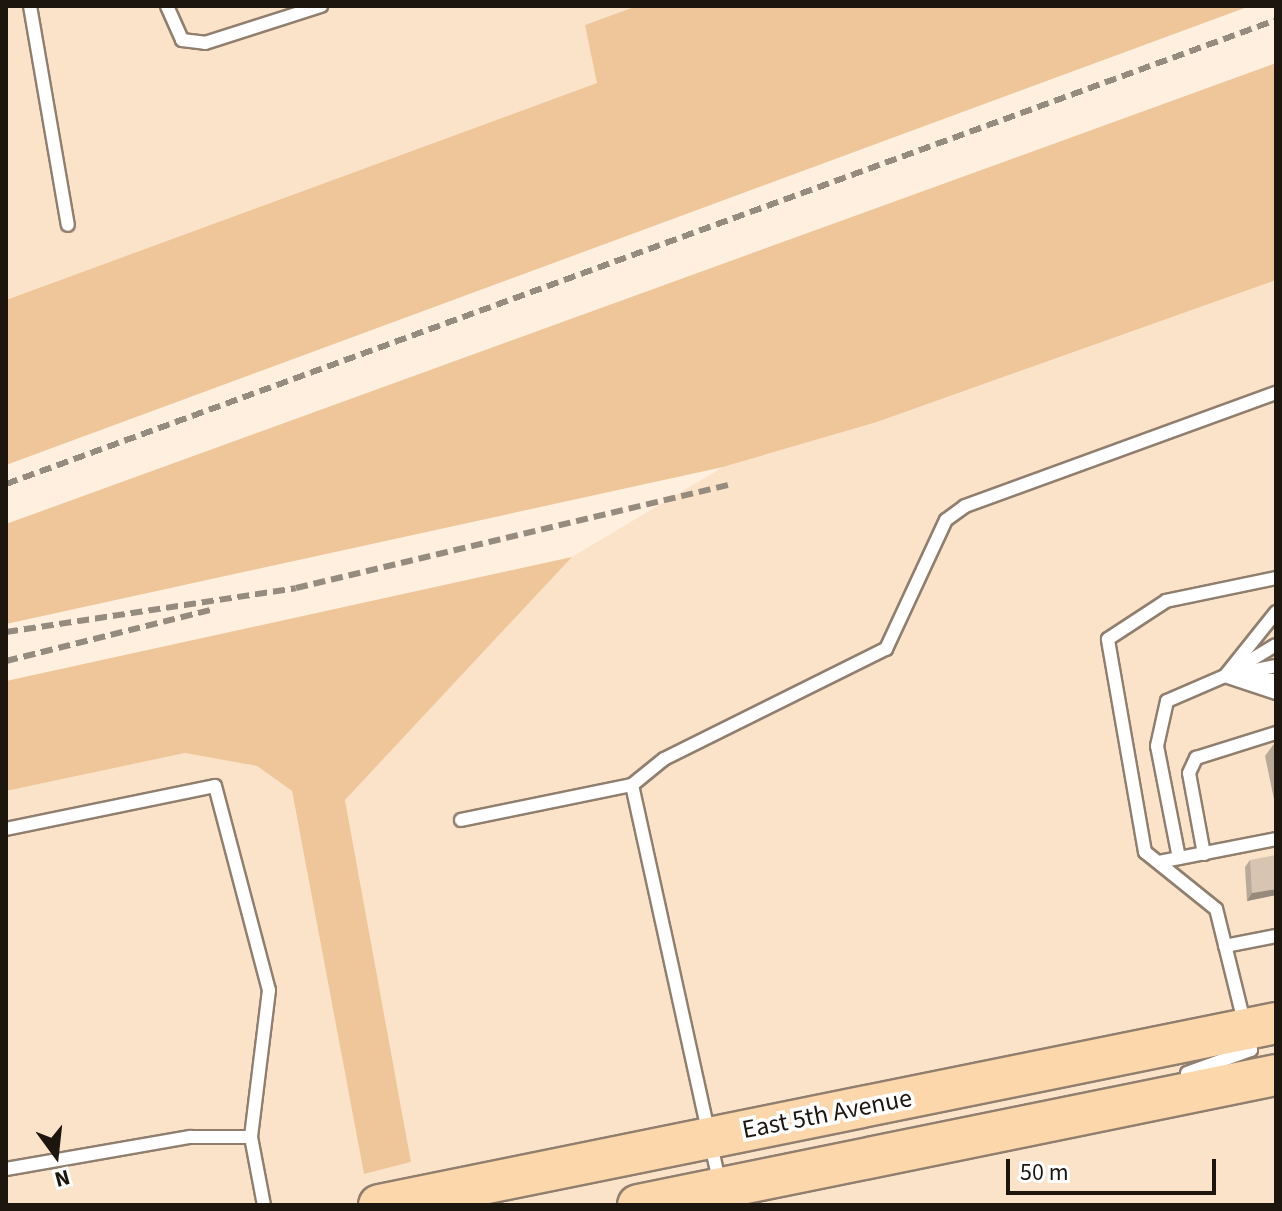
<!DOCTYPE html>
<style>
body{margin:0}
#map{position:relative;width:1282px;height:1211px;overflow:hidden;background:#feefdf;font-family:"Source Sans 3",sans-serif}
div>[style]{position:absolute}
.built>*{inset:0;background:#fbe3ca}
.green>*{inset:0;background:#efc699}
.roads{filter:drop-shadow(2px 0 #907f6e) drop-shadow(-2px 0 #907f6e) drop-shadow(0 2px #907f6e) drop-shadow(0 -2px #907f6e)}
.service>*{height:12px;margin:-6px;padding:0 6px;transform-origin:6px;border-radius:6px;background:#fff}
.primary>*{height:40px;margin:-20px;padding:0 20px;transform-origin:20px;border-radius:20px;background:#fdd7ac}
.rail>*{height:6px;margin-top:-3px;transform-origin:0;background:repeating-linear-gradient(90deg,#968b7f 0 12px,transparent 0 18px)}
.wall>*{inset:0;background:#b9a998}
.shaded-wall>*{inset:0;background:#968a7c}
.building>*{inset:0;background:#d7c5b1}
span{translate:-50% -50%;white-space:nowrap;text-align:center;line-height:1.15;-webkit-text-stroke:7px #fff;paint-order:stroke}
.street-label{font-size:26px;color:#1d160f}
.frame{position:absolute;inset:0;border:8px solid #1d160f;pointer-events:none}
.north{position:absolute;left:16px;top:1115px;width:80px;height:80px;-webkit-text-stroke:6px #fff;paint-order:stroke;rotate:165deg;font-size:22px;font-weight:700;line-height:32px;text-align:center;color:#1d160f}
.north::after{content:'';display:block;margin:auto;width:28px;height:36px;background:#1d160f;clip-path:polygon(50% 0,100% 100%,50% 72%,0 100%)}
.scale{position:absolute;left:1006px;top:1159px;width:210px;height:36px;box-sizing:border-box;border:4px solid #1d160f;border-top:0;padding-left:10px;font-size:24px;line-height:28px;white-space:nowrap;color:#1d160f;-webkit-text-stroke:6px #fff;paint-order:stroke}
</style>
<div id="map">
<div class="built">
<div style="clip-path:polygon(6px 6px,637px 6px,586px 25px,598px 83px,6px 300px)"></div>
<div style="clip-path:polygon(1276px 280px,1276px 1205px,6px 1205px,6px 791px,185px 753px,257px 766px,292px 791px,364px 1174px,411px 1162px,345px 800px,572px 557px,723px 467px,877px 422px)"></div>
</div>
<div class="green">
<div style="clip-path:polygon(637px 6px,1250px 6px,6px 465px,6px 300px,597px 83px,585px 25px)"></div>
<div style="clip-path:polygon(1276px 63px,1276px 280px,877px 422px,723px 467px,6px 624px,6px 524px)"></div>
<div style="clip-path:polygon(572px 557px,345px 800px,411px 1162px,364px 1174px,292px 791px,257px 766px,185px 753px,6px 791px,6px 681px)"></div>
</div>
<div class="roads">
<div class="service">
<div style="left:30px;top:6px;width:222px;rotate:80.2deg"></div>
<div style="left:167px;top:6px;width:37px;rotate:66deg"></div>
<div style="left:182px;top:40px;width:23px;rotate:7deg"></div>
<div style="left:205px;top:43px;width:122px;rotate:-17.7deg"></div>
<div style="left:1231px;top:672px;width:52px;rotate:-31deg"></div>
<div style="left:1235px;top:674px;width:42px;rotate:-11deg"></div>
<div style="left:1225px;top:676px;width:82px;rotate:-51.4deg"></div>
<div style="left:1244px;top:678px;width:32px;rotate:4deg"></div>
<div style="left:632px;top:785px;width:41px;rotate:-39.1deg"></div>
<div style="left:664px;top:759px;width:248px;rotate:-26.4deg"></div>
<div style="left:886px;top:649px;width:142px;rotate:-65.1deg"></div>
<div style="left:946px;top:520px;width:24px;rotate:-36deg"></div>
<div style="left:965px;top:506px;width:331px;rotate:-20deg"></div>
<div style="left:461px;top:820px;width:175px;rotate:-11.6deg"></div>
<div style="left:632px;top:785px;width:410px;rotate:77.6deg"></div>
<div style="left:6px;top:829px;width:213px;rotate:-11.6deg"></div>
<div style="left:215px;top:786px;width:211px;rotate:75.2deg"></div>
<div style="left:269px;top:990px;width:148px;rotate:97deg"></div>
<div style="left:251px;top:1137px;width:69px;rotate:79.2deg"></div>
<div style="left:1204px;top:854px;width:82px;rotate:-100.5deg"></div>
<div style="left:1189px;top:773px;width:17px;rotate:-65deg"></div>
<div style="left:1196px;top:758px;width:84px;rotate:-17.4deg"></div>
<div style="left:1179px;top:858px;width:114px;rotate:-101.1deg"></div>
<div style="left:1157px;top:746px;width:46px;rotate:-77.5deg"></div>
<div style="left:1167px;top:701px;width:63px;rotate:-23.3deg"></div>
<div style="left:1225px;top:676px;width:54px;rotate:18.4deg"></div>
<div style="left:1159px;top:862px;width:119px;rotate:-11.1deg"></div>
<div style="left:1225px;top:946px;width:52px;rotate:-11.1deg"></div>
<div style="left:1187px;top:1073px;width:68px;rotate:-19.8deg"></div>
<div style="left:1251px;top:1050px;width:145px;rotate:-103.9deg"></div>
<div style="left:1216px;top:909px;width:91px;rotate:-141.2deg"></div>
<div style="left:1145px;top:852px;width:216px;rotate:-99.9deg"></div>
<div style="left:1108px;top:639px;width:69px;rotate:-33.2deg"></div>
<div style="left:1166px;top:601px;width:112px;rotate:-11.8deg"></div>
<div style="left:6px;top:1169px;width:187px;rotate:-9.9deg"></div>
<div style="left:190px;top:1137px;width:61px"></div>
</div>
<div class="primary">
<div style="left:379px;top:1205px;width:915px;rotate:-11.47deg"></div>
<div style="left:638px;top:1205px;width:651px;rotate:-11.52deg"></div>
</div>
</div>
<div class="rail">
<div style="left:6px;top:484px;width:1352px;rotate:-20.07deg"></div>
<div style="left:6px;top:632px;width:293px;rotate:-8.6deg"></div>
<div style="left:296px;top:588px;width:449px;rotate:-13.4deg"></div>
<div style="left:6px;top:661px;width:211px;rotate:-14deg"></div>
</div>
<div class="wall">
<div style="clip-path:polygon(1276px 741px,1276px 809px,1265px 756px)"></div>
<div style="clip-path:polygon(1250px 860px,1276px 895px,1247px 901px,1245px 867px)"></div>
</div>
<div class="shaded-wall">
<div style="clip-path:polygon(1276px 889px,1276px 895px,1247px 901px,1252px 893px)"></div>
</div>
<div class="building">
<div style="clip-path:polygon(1276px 855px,1276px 889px,1252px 893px,1250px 860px)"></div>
</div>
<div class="street-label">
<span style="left:827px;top:1114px;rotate:-11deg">East 5th Avenue</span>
</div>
<div class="frame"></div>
<div class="north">N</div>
<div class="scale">50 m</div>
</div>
